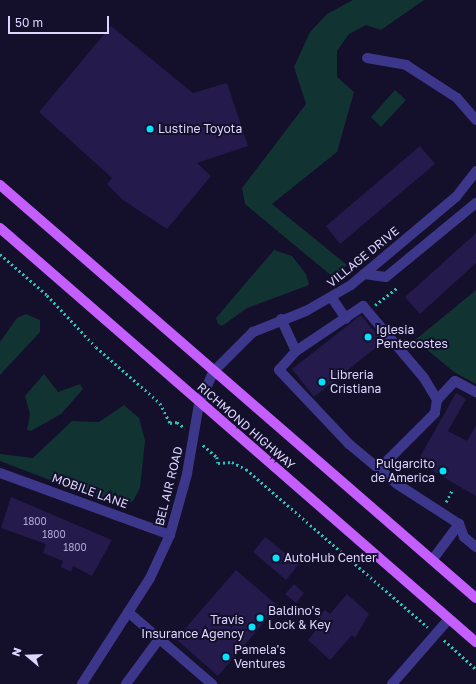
<!DOCTYPE html>
<style>
body{margin:0}
#map{position:relative;width:476px;height:684px;overflow:hidden;background:#140f2a;font-family:"Golos Text",sans-serif}
div>[style]{position:absolute}
.green>*{inset:0;background:#113433}
.building>*{inset:0;background:#251a4c}
.path>*{height:2.5px;margin-top:-1.25px;transform-origin:0;background:repeating-linear-gradient(90deg,#29c2ba 0 2px,transparent 0 5px)}
.minor>*{height:10px;margin:-5px;padding:0 5px;transform-origin:5px;border-radius:5px;background:#3c378b}
.major>*{height:10px;margin:-5px;padding:0 5px;transform-origin:5px;border-radius:5px;background:#c55eff}
.dots>*{width:11px;height:11px;translate:-50% -50%;box-sizing:border-box;border:2px solid #140f2a;border-radius:50%}
span{translate:-50% -50%;white-space:nowrap;text-align:center;line-height:1.15;-webkit-text-stroke:4px #140f2a;paint-order:stroke}
.number-label{font-size:10px;color:#afa8d2}
.number-label span{-webkit-text-stroke-width:0}
.poi-label{font-size:12px;color:#ddd7ff}
.left{translate:0 -50%;text-align:left}
.right{translate:-100% -50%;text-align:right}
.street-label{font-size:12px;color:#ddd7ff}
.north{position:absolute;left:8px;top:636px;width:40px;height:40px;-webkit-text-stroke:3px #140f2a;paint-order:stroke;rotate:289deg;font-size:11px;font-weight:700;line-height:16px;text-align:center;color:#ddd7ff}
.north::after{content:'';display:block;margin:auto;width:14px;height:18px;background:#ddd7ff;clip-path:polygon(50% 0,100% 100%,50% 72%,0 100%)}
.scale{position:absolute;left:8px;top:16px;width:101px;height:18px;box-sizing:border-box;border:2px solid #ddd7ff;border-top:0;padding-left:5px;font-size:12px;line-height:14px;white-space:nowrap;color:#ddd7ff;-webkit-text-stroke:3px #140f2a;paint-order:stroke}
</style>
<div id="map">
<div class="green">
<div style="clip-path:polygon(353px 0,424px 0,381px 30px,366px 25px,349px 34px,337px 51px,337px 77px,354px 92px,337px 152px,272px 204px,347px 265px,333px 277px,245px 204px,242px 188px,306px 104px,294px 67px,310px 32px,327px 14px)"></div>
<div style="clip-path:polygon(395px 90px,406px 100px,381px 127px,371px 117px)"></div>
<div style="clip-path:polygon(274px 250px,292px 256px,306px 274px,309px 285px,247px 308px,222px 326px,218px 324px,216px 318px)"></div>
<div style="clip-path:polygon(476px 290px,476px 384px,454px 372px,415px 340px)"></div>
<div style="clip-path:polygon(26px 314px,40px 320px,40px 332px,0 375px,0 342px,17px 318px)"></div>
<div style="clip-path:polygon(44px 374px,58px 392px,80px 384px,83px 389px,61px 414px,31px 431px,27px 430px,30px 414px,25px 396px)"></div>
<div style="clip-path:polygon(124px 405px,139px 418px,145px 441px,140px 488px,133px 501px,126px 505px,118px 506px,0 461px,0 454px,33px 458px,72px 421px,99px 422px)"></div>
</div>
<div class="building">
<div style="clip-path:polygon(111px 26px,193px 93px,227px 83px,248px 146px,197px 163px,211px 176px,167px 229px,123px 200px,107px 184px,112px 178px,39px 112px)"></div>
<div style="clip-path:polygon(420px 146px,435px 164px,340px 244px,326px 226px)"></div>
<div style="clip-path:polygon(476px 233px,476px 263px,420px 314px,405px 297px)"></div>
<div style="clip-path:polygon(361px 315px,383px 342px,314px 397px,292px 369px)"></div>
<div style="clip-path:polygon(456px 393px,466px 399px,448px 431px,467px 441px,476px 425px,476px 496px,417px 462px)"></div>
<div style="clip-path:polygon(11px 497px,112px 540px,92px 576px,73px 566px,71px 572px,61px 567px,63px 561px,43px 553px,46px 544px,1px 528px)"></div>
<div style="clip-path:polygon(265px 537px,299px 564px,286px 580px,253px 552px)"></div>
<div style="clip-path:polygon(236px 570px,278px 606px,218px 676px,176px 639px)"></div>
<div style="clip-path:polygon(294px 584px,304px 593px,296px 603px,285px 594px)"></div>
<div style="clip-path:polygon(347px 594px,369px 614px,355px 638px,352px 635px,330px 660px,308px 640px,322px 623px,317px 619px,325px 610px,330px 614px)"></div>
</div>
<div class="path">
<div style="left:0;top:254px;width:62px;rotate:41.1deg"></div>
<div style="left:47px;top:295px;width:71px;rotate:46.7deg"></div>
<div style="left:96px;top:347px;width:85px;rotate:41.2deg"></div>
<div style="left:160px;top:403px;width:22px;rotate:63deg"></div>
<div style="left:170px;top:423px;width:7px;rotate:-8deg"></div>
<div style="left:177px;top:422px;width:10px;rotate:37deg"></div>
<div style="left:375px;top:305px;width:28px;rotate:-38deg"></div>
<div style="left:203px;top:445px;width:18px;rotate:41deg"></div>
<div style="left:217px;top:457px;width:6px;rotate:81deg"></div>
<div style="left:218px;top:463px;width:14px;rotate:-4deg"></div>
<div style="left:232px;top:462px;width:16px;rotate:27deg"></div>
<div style="left:246px;top:469px;width:241px;rotate:41deg"></div>
<div style="left:446px;top:502px;width:13px;rotate:-63deg"></div>
<div style="left:444px;top:640px;width:43px;rotate:42.2deg"></div>
</div>
<div class="minor">
<div style="left:367px;top:58px;width:40px;rotate:10deg"></div>
<div style="left:406px;top:65px;width:61px;rotate:32.9deg"></div>
<div style="left:457px;top:98px;width:29px;rotate:49deg"></div>
<div style="left:364px;top:274px;width:22px;rotate:8deg"></div>
<div style="left:386px;top:277px;width:117px;rotate:-39.4deg"></div>
<div style="left:332px;top:298px;width:25px;rotate:56deg"></div>
<div style="left:281px;top:319px;width:35px;rotate:65deg"></div>
<div style="left:296px;top:351px;width:25px;rotate:132deg"></div>
<div style="left:279px;top:370px;width:102px;rotate:46.6deg"></div>
<div style="left:349px;top:444px;width:62px;rotate:39.8deg"></div>
<div style="left:397px;top:484px;width:74px;rotate:32.8deg"></div>
<div style="left:459px;top:524px;width:14px;rotate:69deg"></div>
<div style="left:464px;top:537px;width:16px;rotate:40deg"></div>
<div style="left:296px;top:351px;width:81px;rotate:-33.9deg"></div>
<div style="left:363px;top:306px;width:94px;rotate:49.7deg"></div>
<div style="left:424px;top:378px;width:26px;rotate:59deg"></div>
<div style="left:437px;top:400px;width:13px;rotate:99deg"></div>
<div style="left:435px;top:413px;width:78px;rotate:135deg"></div>
<div style="left:437px;top:400px;width:26px;rotate:-47deg"></div>
<div style="left:455px;top:381px;width:24px;rotate:28deg"></div>
<div style="left:0;top:473px;width:181px;rotate:20deg"></div>
<div style="left:433px;top:559px;width:44px;rotate:-53.4deg"></div>
<div style="left:128px;top:612px;width:111px;rotate:40.6deg"></div>
<div style="left:82px;top:684px;width:126px;rotate:-57.3deg"></div>
<div style="left:150px;top:578px;width:47px;rotate:-65.1deg"></div>
<div style="left:170px;top:535px;width:63px;rotate:-74.4deg"></div>
<div style="left:187px;top:474px;width:71px;rotate:-80.3deg"></div>
<div style="left:199px;top:404px;width:36px;rotate:-66deg"></div>
<div style="left:214px;top:371px;width:55px;rotate:-45deg"></div>
<div style="left:253px;top:332px;width:57px;rotate:-21.6deg"></div>
<div style="left:306px;top:311px;width:52px;rotate:-30deg"></div>
<div style="left:351px;top:285px;width:137px;rotate:-40deg"></div>
<div style="left:456px;top:197px;width:33px;rotate:-52deg"></div>
<div style="left:126px;top:684px;width:56px;rotate:-53.7deg"></div>
<div style="left:392px;top:684px;width:86px;rotate:-48.8deg"></div>
</div>
<div class="major">
<div style="left:0;top:185px;width:630px;rotate:40.95deg"></div>
<div style="left:0;top:228px;width:631px;rotate:41.02deg"></div>
</div>
<div class="dots">
<div style="left:150px;top:129px;background:#03e2ff"></div>
<div style="left:368px;top:337px;background:#03e2ff"></div>
<div style="left:322px;top:382px;background:#03e2ff"></div>
<div style="left:443px;top:471px;background:#03e2ff"></div>
<div style="left:276px;top:558px;background:#03e2ff"></div>
<div style="left:260px;top:618px;background:#03e2ff"></div>
<div style="left:252px;top:627px;background:#03e2ff"></div>
<div style="left:226px;top:657px;background:#03e2ff"></div>
</div>
<div class="number-label">
<span style="left:35px;top:522px">1800</span>
<span style="left:54px;top:535px">1800</span>
<span style="left:75px;top:548px">1800</span>
</div>
<div class="poi-label">
<span class="left" style="left:158px;top:129px">Lustine Toyota</span>
<span class="left" style="left:376px;top:337px">Iglesia<br>Pentecostes</span>
<span class="left" style="left:330px;top:382px">Libreria<br>Cristiana</span>
<span class="right" style="left:435px;top:471px">Pulgarcito<br>de America</span>
<span class="left" style="left:284px;top:558px">AutoHub Center</span>
<span class="left" style="left:268px;top:618px">Baldino's<br>Lock &amp; Key</span>
<span class="right" style="left:244px;top:627px">Travis<br>Insurance Agency</span>
<span class="left" style="left:234px;top:657px">Pamela's<br>Ventures</span>
</div>
<div class="street-label">
<span style="left:363px;top:257px;rotate:-39deg">VILLAGE DRIVE</span>
<span style="left:246px;top:426px;rotate:41deg">RICHMOND HIGHWAY</span>
<span style="left:169px;top:486px;rotate:-76deg">BEL AIR ROAD</span>
<span style="left:90px;top:491px;rotate:20deg">MOBILE LANE</span>
</div>
<div class="north">N</div>
<div class="scale">50 m</div>
</div>
